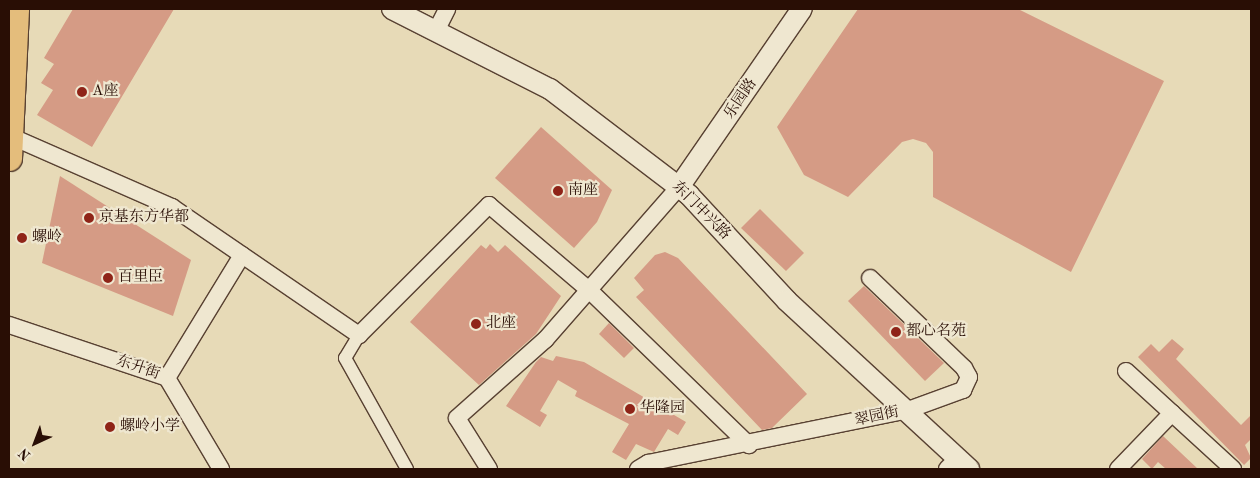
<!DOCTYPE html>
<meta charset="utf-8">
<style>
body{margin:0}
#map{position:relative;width:1260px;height:478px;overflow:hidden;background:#e7dab7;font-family:"Old Standard TT","Noto Serif SC",serif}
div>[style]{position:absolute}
.building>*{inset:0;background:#d59b85}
.roads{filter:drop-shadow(1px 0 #584132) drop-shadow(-1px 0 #584132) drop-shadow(0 1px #584132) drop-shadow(0 -1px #584132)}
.pedestrian>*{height:12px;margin:-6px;padding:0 6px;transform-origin:6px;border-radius:6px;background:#efe7d0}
.minor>*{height:16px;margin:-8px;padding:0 8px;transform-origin:8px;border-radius:8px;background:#efe7d0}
.tertiary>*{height:20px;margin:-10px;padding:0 10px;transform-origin:10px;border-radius:10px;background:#efe7d0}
.primary>*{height:25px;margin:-12.5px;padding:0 12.5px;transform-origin:12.5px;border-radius:12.5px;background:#e4bd7c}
.dots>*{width:14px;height:14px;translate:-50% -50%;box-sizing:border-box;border:2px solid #efe7d0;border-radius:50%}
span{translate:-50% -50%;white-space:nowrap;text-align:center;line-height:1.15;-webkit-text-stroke:4.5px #efe7d0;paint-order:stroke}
.poi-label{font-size:15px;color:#290e05}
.left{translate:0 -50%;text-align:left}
.street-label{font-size:15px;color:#290e05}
.frame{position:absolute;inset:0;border:10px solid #290e05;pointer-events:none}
.north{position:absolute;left:10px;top:418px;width:50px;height:50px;-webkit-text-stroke:4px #efe7d0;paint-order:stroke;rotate:223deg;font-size:14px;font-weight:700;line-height:20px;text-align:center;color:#290e05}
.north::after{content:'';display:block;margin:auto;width:18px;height:22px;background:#290e05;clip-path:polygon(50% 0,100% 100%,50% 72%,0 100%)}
</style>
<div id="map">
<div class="building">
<div style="clip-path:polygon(73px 9px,174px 9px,92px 147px,37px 115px,53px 90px,41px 83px,54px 64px,44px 58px)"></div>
<div style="clip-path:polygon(858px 9px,1018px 9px,1164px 81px,1071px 272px,933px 197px,933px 152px,926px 143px,913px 139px,902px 142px,848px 197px,804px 175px,777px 127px)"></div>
<div style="clip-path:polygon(541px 127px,612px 190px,597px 222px,574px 248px,495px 178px)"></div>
<div style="clip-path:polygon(60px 176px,191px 260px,173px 316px,42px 263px)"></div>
<div style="clip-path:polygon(760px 209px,804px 253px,786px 271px,741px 228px)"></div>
<div style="clip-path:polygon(490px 244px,498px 252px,505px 245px,561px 296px,536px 334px,479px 385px,410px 322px,481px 245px,486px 249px)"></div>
<div style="clip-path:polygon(665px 252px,678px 258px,807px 394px,772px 428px,762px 430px,636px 297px,644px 290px,634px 278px,655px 255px)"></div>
<div style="clip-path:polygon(864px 286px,944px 363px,925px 381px,848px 301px)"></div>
<div style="clip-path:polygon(609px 323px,634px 348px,624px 358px,599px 334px)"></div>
<div style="clip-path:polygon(1172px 339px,1184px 349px,1176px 359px,1241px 425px,1251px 415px,1251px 439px,1245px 445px,1251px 458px,1244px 465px,1138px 357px,1151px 344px,1159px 352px)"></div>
<div style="clip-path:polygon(556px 356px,584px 362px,686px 422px,678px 435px,668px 429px,654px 452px,636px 444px,626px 460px,612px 452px,629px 424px,575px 396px,577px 391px,558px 380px,540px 411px,547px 415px,540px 427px,506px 406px,536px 362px,541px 357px,553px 361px)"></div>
<div style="clip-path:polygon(1163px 436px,1198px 469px,1166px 469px,1158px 462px,1152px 469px,1142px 459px)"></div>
</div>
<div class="roads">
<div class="pedestrian">
<div style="left:359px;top:335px;width:27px;rotate:121deg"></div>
<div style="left:345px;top:358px;width:127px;rotate:60.8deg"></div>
</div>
<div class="minor">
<div style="left:436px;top:31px;width:25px;rotate:-63deg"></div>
<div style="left:10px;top:136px;width:177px;rotate:23.7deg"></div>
<div style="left:172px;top:207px;width:227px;rotate:34.4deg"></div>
<div style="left:359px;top:335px;width:184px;rotate:-45deg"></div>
<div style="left:489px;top:205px;width:131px;rotate:40.4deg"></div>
<div style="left:589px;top:290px;width:223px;rotate:44.1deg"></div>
<div style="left:9px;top:325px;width:167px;rotate:18.5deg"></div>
<div style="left:167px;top:378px;width:106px;rotate:59.3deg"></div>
<div style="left:1126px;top:371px;width:145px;rotate:42.5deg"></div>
<div style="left:167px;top:378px;width:144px;rotate:-58.6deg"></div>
<div style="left:489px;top:469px;width:60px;rotate:-122.1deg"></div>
<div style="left:457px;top:418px;width:118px;rotate:-41.6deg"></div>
<div style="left:545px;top:340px;width:203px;rotate:-48.8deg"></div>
<div style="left:638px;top:469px;width:12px;rotate:-31deg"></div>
<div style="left:648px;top:463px;width:265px;rotate:-11.5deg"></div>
<div style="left:908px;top:410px;width:59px;rotate:-20deg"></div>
<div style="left:963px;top:390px;width:14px;rotate:-65deg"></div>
<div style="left:969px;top:377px;width:10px;rotate:-119deg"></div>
<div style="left:964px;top:368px;width:130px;rotate:-136.2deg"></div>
<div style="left:947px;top:469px;width:16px;rotate:-45deg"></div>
<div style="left:1118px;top:469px;width:78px;rotate:-46deg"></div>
</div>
<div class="tertiary">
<div style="left:392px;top:9px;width:177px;rotate:26.9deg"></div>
<div style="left:550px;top:89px;width:175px;rotate:37.3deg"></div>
<div style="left:689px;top:195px;width:144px;rotate:47.2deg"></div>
<div style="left:787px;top:301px;width:248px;rotate:42.7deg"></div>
<div style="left:679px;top:187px;width:216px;rotate:-55.4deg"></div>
</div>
<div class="primary">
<div style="left:9px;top:158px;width:149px;rotate:-87.3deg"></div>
</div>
</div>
<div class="dots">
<div style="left:82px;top:92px;background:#8f2418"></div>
<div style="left:558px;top:191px;background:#8f2418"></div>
<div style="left:89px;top:218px;background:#8f2418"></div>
<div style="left:22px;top:238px;background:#8f2418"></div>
<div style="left:108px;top:278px;background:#8f2418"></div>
<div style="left:476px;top:324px;background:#8f2418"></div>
<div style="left:896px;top:332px;background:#8f2418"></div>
<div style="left:630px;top:409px;background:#8f2418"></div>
<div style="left:110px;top:427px;background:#8f2418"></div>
</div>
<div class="poi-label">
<span class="left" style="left:92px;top:92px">A座</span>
<span class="left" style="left:568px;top:191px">南座</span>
<span class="left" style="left:99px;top:218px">京基东方华都</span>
<span class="left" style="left:32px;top:238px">螺岭</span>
<span class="left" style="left:118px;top:278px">百里臣</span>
<span class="left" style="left:486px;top:324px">北座</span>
<span class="left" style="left:906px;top:332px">都心名苑</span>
<span class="left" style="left:640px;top:409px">华隆园</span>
<span class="left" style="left:120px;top:427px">螺岭小学</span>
</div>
<div class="street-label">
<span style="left:741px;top:99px;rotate:-56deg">乐园路</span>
<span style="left:701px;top:211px;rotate:45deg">东门中兴路</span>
<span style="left:138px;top:368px;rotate:19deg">东升街</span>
<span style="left:877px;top:417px;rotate:-12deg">翠园街</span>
</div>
<div class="frame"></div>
<div class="north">N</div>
</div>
